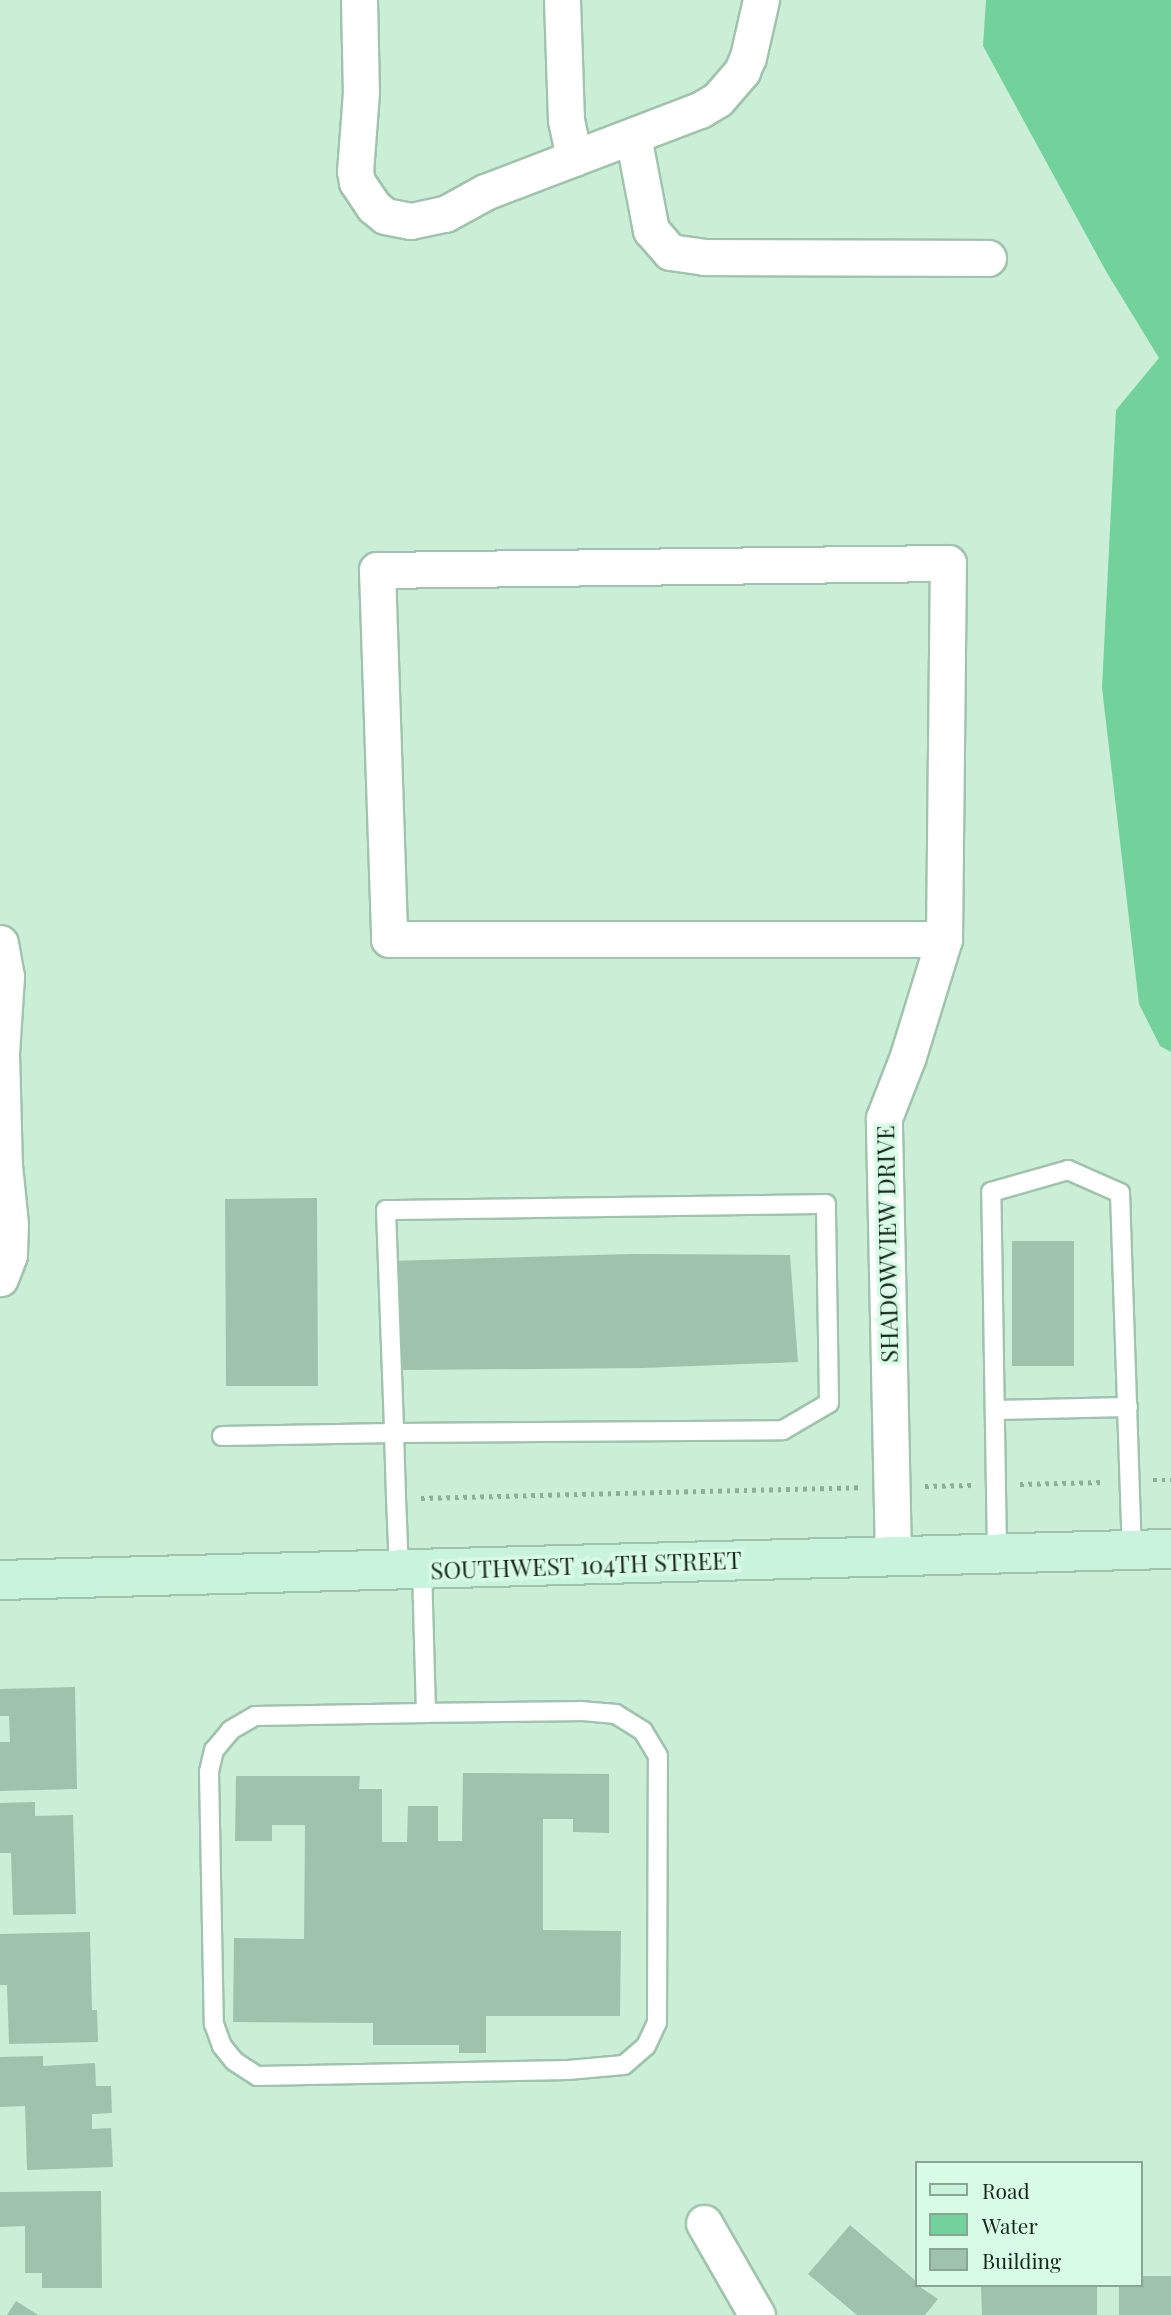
<!DOCTYPE html>
<style>
body{margin:0}
#map{position:relative;width:1171px;height:2315px;overflow:hidden;background:#caeed6;font-family:"Playfair Display",serif}
div>[style]{position:absolute}
.water>*{inset:0;background:#73d19b}
.building>*{inset:0;background:#9fc2ac}
.path>*{height:4.5px;margin-top:-2.25px;transform-origin:0;background:repeating-linear-gradient(90deg,#90ad9a 0 3.5px,transparent 0 8.5px)}
.roads{filter:drop-shadow(2px 0 #a0c3ad) drop-shadow(-2px 0 #a0c3ad) drop-shadow(0 2px #a0c3ad) drop-shadow(0 -2px #a0c3ad)}
.lane>*{height:18px;margin:-9px;padding:0 9px;transform-origin:9px;border-radius:9px;background:#fff}
.street>*{height:35px;margin:-17.5px;padding:0 17.5px;transform-origin:17.5px;border-radius:17.5px;background:#fff}
.secondary>*{height:38px;margin:-19px;padding:0 19px;transform-origin:19px;border-radius:19px;background:#c8f4de}
span{translate:-50% -50%;white-space:nowrap;text-align:center;line-height:1.15;-webkit-text-stroke:7px #d7fbe4;paint-order:stroke}
.street-label{font-size:24px;color:#18251d}
.legend{position:absolute;left:915px;top:2161px;width:228px;height:126px;box-sizing:border-box;background:#d7fbe4;border:2px solid #8ba594;margin:0;padding:9px 12px;list-style:none;font-size:21px;color:#18251d}
.legend li{display:flex;align-items:center;gap:14px;height:35px}
.legend b{width:35px;border:2px solid #8ba594}
</style>
<div id="map">
<div class="water">
<div style="clip-path:polygon(986px 0,1171px 0,1171px 1052px,1160px 1046px,1139px 1004px,1102px 688px,1116px 410px,1159px 358px,1107px 273px,983px 46px)"></div>
</div>
<div class="building">
<div style="clip-path:polygon(317px 1198px,318px 1386px,226px 1386px,225px 1199px)"></div>
<div style="clip-path:polygon(1012px 1241px,1074px 1241px,1074px 1366px,1012px 1366px)"></div>
<div style="clip-path:polygon(632px 1254px,790px 1255px,798px 1362px,643px 1368px,403px 1370px,388px 1261px)"></div>
<div style="clip-path:polygon(75px 1687px,77px 1789px,0 1791px,0 1742px,10px 1742px,9px 1716px,0 1716px,0 1689px)"></div>
<div style="clip-path:polygon(463px 1773px,609px 1774px,609px 1833px,573px 1832px,573px 1819px,543px 1819px,543px 1930px,621px 1931px,620px 2016px,486px 2016px,486px 2053px,459px 2053px,459px 2045px,373px 2045px,373px 2023px,233px 2022px,234px 1938px,304px 1939px,305px 1825px,272px 1825px,272px 1841px,235px 1841px,236px 1776px,360px 1776px,359px 1789px,382px 1789px,382px 1842px,407px 1842px,408px 1806px,438px 1806px,438px 1841px,462px 1841px)"></div>
<div style="clip-path:polygon(35px 1802px,35px 1816px,73px 1815px,76px 1914px,13px 1915px,11px 1853px,0 1853px,0 1803px)"></div>
<div style="clip-path:polygon(90px 1932px,92px 2010px,97px 2010px,98px 2042px,9px 2044px,7px 1985px,0 1985px,0 1934px)"></div>
<div style="clip-path:polygon(43px 2056px,43px 2066px,95px 2063px,96px 2086px,111px 2086px,112px 2113px,92px 2114px,92px 2129px,111px 2128px,113px 2167px,27px 2170px,25px 2106px,0 2107px,0 2057px)"></div>
<div style="clip-path:polygon(101px 2191px,102px 2288px,42px 2288px,42px 2273px,25px 2273px,25px 2226px,0 2227px,0 2192px)"></div>
<div style="clip-path:polygon(850px 2225px,917px 2282px,917px 2285px,938px 2299px,925px 2315px,857px 2315px,808px 2274px)"></div>
<div style="clip-path:polygon(1141px 2276px,1171px 2276px,1171px 2315px,1119px 2315px,1119px 2285px,1141px 2285px)"></div>
<div style="clip-path:polygon(981px 2285px,1097px 2285px,1097px 2315px,982px 2315px)"></div>
<div style="clip-path:polygon(16px 2301px,38px 2315px,7px 2315px)"></div>
</div>
<div class="path">
<div style="left:1153px;top:1480px;width:18px"></div>
<div style="left:1020px;top:1484px;width:85px;rotate:-1.3deg"></div>
<div style="left:925px;top:1486px;width:47px;rotate:-1.2deg"></div>
<div style="left:421px;top:1498px;width:439px;rotate:-1.4deg"></div>
</div>
<div class="roads">
<div class="lane">
<div style="left:995px;top:1410px;width:133px;rotate:-1.3deg"></div>
<div style="left:222px;top:1436px;width:172px;rotate:-1deg"></div>
<div style="left:394px;top:1433px;width:389px;rotate:-0.4deg"></div>
<div style="left:783px;top:1430px;width:53px;rotate:-30.4deg"></div>
<div style="left:829px;top:1403px;width:199px;rotate:-90.9deg"></div>
<div style="left:826px;top:1204px;width:440px;rotate:179.2deg"></div>
<div style="left:386px;top:1210px;width:223px;rotate:87.9deg"></div>
<div style="left:394px;top:1433px;width:65px;rotate:88.2deg"></div>
<div style="left:396px;top:1498px;width:72px;rotate:87.6deg"></div>
<div style="left:997px;top:1554px;width:362px;rotate:-90.9deg"></div>
<div style="left:991px;top:1192px;width:80px;rotate:-15.9deg"></div>
<div style="left:1068px;top:1170px;width:57px;rotate:23.9deg"></div>
<div style="left:1120px;top:1193px;width:357px;rotate:88.1deg"></div>
<div style="left:422px;top:1569px;width:144px;rotate:88.4deg"></div>
<div style="left:426px;top:1713px;width:171px;rotate:179deg"></div>
<div style="left:255px;top:1716px;width:28px;rotate:150deg"></div>
<div style="left:231px;top:1730px;width:26px;rotate:130deg"></div>
<div style="left:214px;top:1750px;width:23px;rotate:103deg"></div>
<div style="left:209px;top:1772px;width:252px;rotate:88.9deg"></div>
<div style="left:214px;top:2024px;width:23px;rotate:70deg"></div>
<div style="left:222px;top:2046px;width:19px;rotate:51deg"></div>
<div style="left:234px;top:2061px;width:27px;rotate:33deg"></div>
<div style="left:257px;top:2076px;width:311px;rotate:-1.1deg"></div>
<div style="left:568px;top:2070px;width:56px;rotate:-5.1deg"></div>
<div style="left:624px;top:2065px;width:29px;rotate:-41deg"></div>
<div style="left:646px;top:2046px;width:26px;rotate:-65deg"></div>
<div style="left:657px;top:2022px;width:266px;rotate:-89.8deg"></div>
<div style="left:658px;top:1756px;width:29px;rotate:-121deg"></div>
<div style="left:643px;top:1731px;width:32px;rotate:-148deg"></div>
<div style="left:616px;top:1714px;width:36px;rotate:-175deg"></div>
<div style="left:580px;top:1711px;width:154px;rotate:179.3deg"></div>
</div>
<div class="street">
<div style="left:359px;top:0;width:92px;rotate:88.8deg"></div>
<div style="left:361px;top:92px;width:79px;rotate:94.3deg"></div>
<div style="left:355px;top:171px;width:11px;rotate:80deg"></div>
<div style="left:357px;top:182px;width:30px;rotate:56deg"></div>
<div style="left:374px;top:207px;width:14px;rotate:39deg"></div>
<div style="left:385px;top:216px;width:26px;rotate:11deg"></div>
<div style="left:411px;top:221px;width:35px;rotate:-12deg"></div>
<div style="left:445px;top:214px;width:46px;rotate:-28.8deg"></div>
<div style="left:485px;top:192px;width:230px;rotate:-20.9deg"></div>
<div style="left:700px;top:110px;width:21px;rotate:-31deg"></div>
<div style="left:718px;top:99px;width:37px;rotate:-49deg"></div>
<div style="left:742px;top:71px;width:15px;rotate:-67deg"></div>
<div style="left:748px;top:57px;width:58px;rotate:-77.2deg"></div>
<div style="left:562px;top:0;width:120px;rotate:88.1deg"></div>
<div style="left:566px;top:120px;width:39px;rotate:78deg"></div>
<div style="left:633px;top:136px;width:96px;rotate:79.2deg"></div>
<div style="left:651px;top:230px;width:29px;rotate:49deg"></div>
<div style="left:670px;top:252px;width:34px;rotate:8deg"></div>
<div style="left:704px;top:257px;width:284px;rotate:0.2deg"></div>
<div style="left:0;top:943px;width:34px;rotate:80deg"></div>
<div style="left:6px;top:976px;width:77px;rotate:93.7deg"></div>
<div style="left:1px;top:1053px;width:112px;rotate:88.5deg"></div>
<div style="left:4px;top:1165px;width:59px;rotate:84.2deg"></div>
<div style="left:10px;top:1224px;width:31px;rotate:92deg"></div>
<div style="left:9px;top:1255px;width:25px;rotate:111deg"></div>
<div style="left:893px;top:1557px;width:439px;rotate:-91.2deg"></div>
<div style="left:884px;top:1118px;width:66px;rotate:-68.8deg"></div>
<div style="left:908px;top:1056px;width:122px;rotate:-72.9deg"></div>
<div style="left:944px;top:939px;width:376px;rotate:-89.4deg"></div>
<div style="left:948px;top:563px;width:571px;rotate:179.3deg"></div>
<div style="left:377px;top:570px;width:369px;rotate:88.1deg"></div>
<div style="left:389px;top:939px;width:555px"></div>
<div style="left:704px;top:2223px;width:106px;rotate:60.1deg"></div>
</div>
<div class="secondary">
<div style="left:0;top:1580px;width:1171px;rotate:-1.52deg"></div>
</div>
</div>
<div class="street-label">
<span style="left:887px;top:1244px;rotate:-91deg">SHADOWVIEW DRIVE</span>
<span style="left:586px;top:1565px;rotate:-2deg">SOUTHWEST 104TH STREET</span>
</div>
<ul class="legend">
<li><b style="height:9px;background:#c8f4de"></b>Road</li>
<li><b style="height:19px;background:#73d19b"></b>Water</li>
<li><b style="height:19px;background:#9fc2ac"></b>Building</li>
</ul>
</div>
